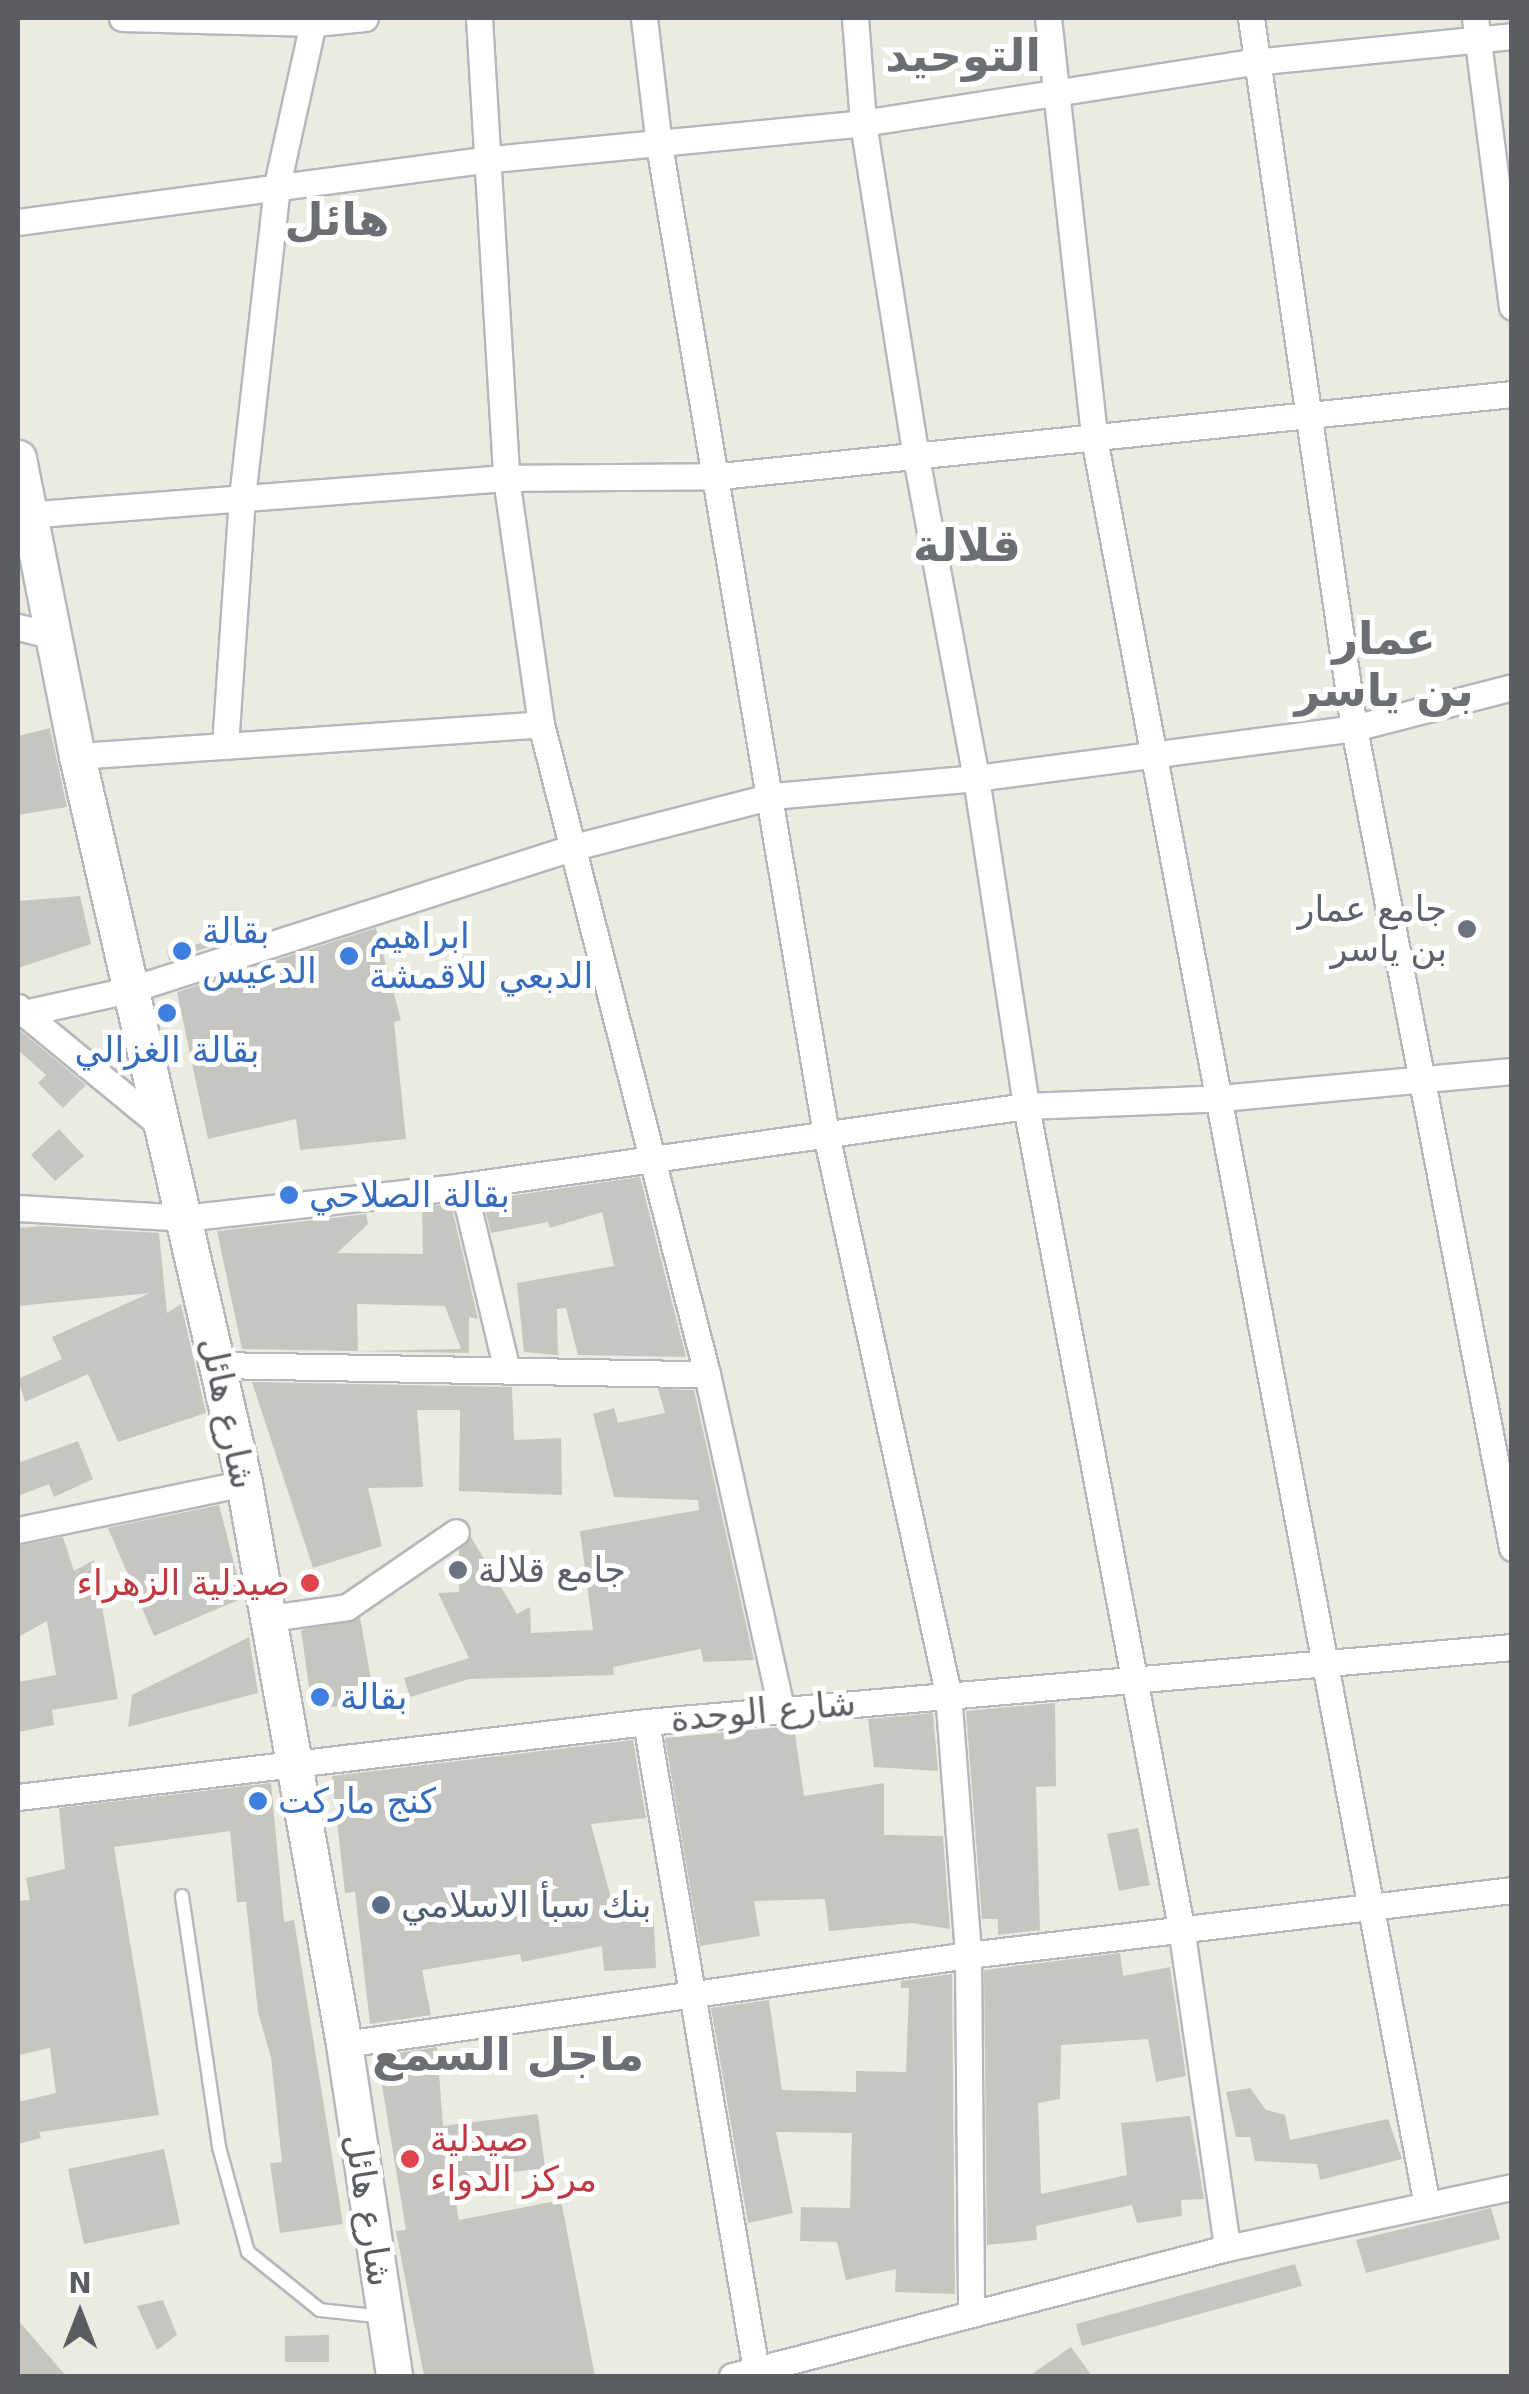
<!DOCTYPE html>
<meta charset="utf-8">
<style>
body{margin:0}
#map{position:relative;width:1529px;height:2394px;overflow:hidden;background:#ecebe2;font-family:"DejaVu Sans",Vazirmatn,sans-serif}
div>[style]{position:absolute}
.building>*{inset:0;background:#c7c5bf}
.roads{filter:drop-shadow(2px 0 #b4b7bb) drop-shadow(-2px 0 #b4b7bb) drop-shadow(0 2px #b4b7bb) drop-shadow(0 -2px #b4b7bb)}
.lane>*{height:12px;margin:-6px;padding:0 6px;transform-origin:6px;border-radius:6px;background:#fff}
.street>*{height:25px;margin:-12.5px;padding:0 12.5px;transform-origin:12.5px;border-radius:12.5px;background:#fff}
.secondary>*{height:35px;margin:-17.5px;padding:0 17.5px;transform-origin:17.5px;border-radius:17.5px;background:#fff}
.dots>*{width:28px;height:28px;translate:-50% -50%;box-sizing:border-box;border:5px solid #fff;border-radius:50%}
span{translate:-50% -50%;white-space:nowrap;text-align:center;line-height:1.15;-webkit-text-stroke:10px #fff;paint-order:stroke}
.worship-label{font-size:35px;color:#5b616d}
.right{translate:-100% -50%;text-align:right}
.left{translate:0 -50%;text-align:left}
.shop-label{font-size:35px;color:#366cbe}
.street-label{font-size:35px;color:#5a5d61}
.health-label{font-size:35px;color:#be3a42}
.service-label{font-size:35px;color:#4e5e75}
.district-label{font-size:45px;color:#6b6f73;font-weight:700}
.frame{position:absolute;inset:0;border:20px solid #5a5d61;pointer-events:none}
.north{position:absolute;left:30px;top:2264px;width:100px;height:100px;-webkit-text-stroke:8px #fff;paint-order:stroke;rotate:0deg;font-size:28px;font-weight:700;line-height:40px;text-align:center;color:#5a5d61}
.north::after{content:'';display:block;margin:auto;width:35px;height:45px;background:#5a5d61;clip-path:polygon(50% 0,100% 100%,50% 72%,0 100%)}
</style>
<div id="map">
<div class="building">
<div style="clip-path:polygon(50px 728px,67px 807px,18px 815px,18px 736px)"></div>
<div style="clip-path:polygon(80px 896px,91px 944px,18px 968px,18px 901px)"></div>
<div style="clip-path:polygon(376px 928px,401px 1020px,394px 1022px,406px 1139px,300px 1150px,296px 1119px,208px 1139px,177px 992px)"></div>
<div style="clip-path:polygon(236px 935px,237px 938px,169px 960px,167px 951px)"></div>
<div style="clip-path:polygon(18px 1029px,86px 1085px,63px 1108px,38px 1083px,46px 1075px,18px 1050px)"></div>
<div style="clip-path:polygon(59px 1129px,84px 1156px,55px 1181px,31px 1155px)"></div>
<div style="clip-path:polygon(640px 1177px,686px 1357px,578px 1355px,566px 1308px,557px 1309px,558px 1355px,524px 1352px,517px 1283px,614px 1266px,602px 1212px,550px 1228px,548px 1222px,491px 1233px,483px 1200px)"></div>
<div style="clip-path:polygon(evenodd,451px 1204px,478px 1319px,469px 1317px,469px 1353px,242px 1349px,217px 1231px,366px 1214px,368px 1224px,337px 1253px,423px 1254px,422px 1207px,451px 1204px,357px 1304px,445px 1306px,461px 1349px,358px 1351px,357px 1304px)"></div>
<div style="clip-path:polygon(42px 1226px,159px 1233px,167px 1313px,181px 1304px,206px 1413px,118px 1442px,88px 1374px,25px 1402px,18px 1379px,62px 1359px,52px 1337px,150px 1293px,18px 1306px,18px 1228px)"></div>
<div style="clip-path:polygon(252px 1382px,512px 1387px,514px 1440px,561px 1438px,562px 1495px,459px 1491px,460px 1410px,417px 1410px,423px 1487px,368px 1488px,382px 1546px,313px 1568px)"></div>
<div style="clip-path:polygon(658px 1389px,694px 1390px,754px 1660px,703px 1662px,701px 1649px,613px 1667px,614px 1675px,469px 1679px,410px 1697px,404px 1678px,469px 1658px,438px 1593px,459px 1592px,459px 1550px,471px 1537px,517px 1614px,530px 1607px,531px 1633px,593px 1630px,580px 1531px,699px 1510px,698px 1500px,614px 1497px,593px 1414px,614px 1408px,618px 1423px,665px 1413px)"></div>
<div style="clip-path:polygon(78px 1441px,93px 1479px,54px 1497px,49px 1484px,18px 1496px,18px 1463px)"></div>
<div style="clip-path:polygon(219px 1505px,243px 1598px,154px 1636px,108px 1528px)"></div>
<div style="clip-path:polygon(63px 1537px,74px 1571px,94px 1560px,118px 1699px,52px 1710px,54px 1725px,18px 1732px,18px 1682px,56px 1675px,47px 1621px,18px 1637px,18px 1546px)"></div>
<div style="clip-path:polygon(360px 1617px,375px 1702px,312px 1709px,301px 1630px)"></div>
<div style="clip-path:polygon(249px 1637px,258px 1693px,128px 1727px,132px 1695px)"></div>
<div style="clip-path:polygon(1055px 1703px,1056px 1786px,1036px 1787px,1040px 1930px,998px 1935px,998px 1919px,982px 1919px,966px 1711px)"></div>
<div style="clip-path:polygon(933px 1713px,938px 1771px,874px 1767px,868px 1719px)"></div>
<div style="clip-path:polygon(794px 1726px,804px 1796px,884px 1783px,884px 1835px,943px 1836px,950px 1929px,912px 1923px,829px 1931px,825px 1899px,754px 1901px,760px 1936px,700px 1946px,665px 1738px)"></div>
<div style="clip-path:polygon(633px 1740px,646px 1818px,591px 1824px,613px 1906px,653px 1903px,656px 1968px,604px 1971px,602px 1946px,522px 1962px,520px 1954px,422px 1970px,431px 2015px,370px 2024px,355px 1892px,345px 1893px,332px 1776px)"></div>
<div style="clip-path:polygon(271px 1783px,284px 1922px,294px 1920px,343px 2224px,280px 2233px,270px 2163px,282px 2162px,271px 2057px,258px 2012px,246px 1902px,237px 1902px,230px 1831px,114px 1847px,159px 2115px,39px 2132px,41px 2138px,18px 2144px,18px 2102px,56px 2093px,50px 2048px,18px 2055px,18px 1901px,30px 1900px,26px 1878px,65px 1869px,59px 1808px)"></div>
<div style="clip-path:polygon(1138px 1828px,1150px 1885px,1119px 1891px,1107px 1834px)"></div>
<div style="clip-path:polygon(1120px 1953px,1123px 1976px,1170px 1967px,1186px 2076px,1156px 2082px,1148px 2039px,1061px 2045px,1060px 2099px,1038px 2103px,1041px 2194px,1127px 2175px,1121px 2123px,1190px 2116px,1204px 2199px,1181px 2200px,1182px 2216px,1137px 2223px,1132px 2205px,1036px 2226px,1037px 2240px,987px 2245px,984px 1970px)"></div>
<div style="clip-path:polygon(952px 1974px,955px 2294px,895px 2292px,896px 2269px,846px 2280px,837px 2242px,800px 2241px,801px 2207px,850px 2208px,852px 2133px,776px 2132px,793px 2213px,748px 2223px,711px 2008px,769px 2000px,782px 2090px,856px 2092px,856px 2071px,906px 2072px,909px 1988px,901px 1988px,901px 1981px)"></div>
<div style="clip-path:polygon(437px 2047px,443px 2126px,538px 2114px,545px 2168px,452px 2180px,459px 2220px,561px 2200px,595px 2376px,424px 2376px,396px 2231px,406px 2230px,377px 2056px)"></div>
<div style="clip-path:polygon(1250px 2088px,1266px 2110px,1285px 2115px,1290px 2140px,1388px 2119px,1402px 2159px,1320px 2180px,1317px 2164px,1255px 2161px,1250px 2137px,1236px 2137px,1226px 2092px)"></div>
<div style="clip-path:polygon(164px 2149px,180px 2224px,84px 2244px,68px 2169px)"></div>
<div style="clip-path:polygon(1491px 2208px,1500px 2239px,1366px 2273px,1356px 2240px)"></div>
<div style="clip-path:polygon(1295px 2264px,1302px 2286px,1082px 2346px,1076px 2324px)"></div>
<div style="clip-path:polygon(163px 2300px,177px 2335px,157px 2350px,137px 2306px)"></div>
<div style="clip-path:polygon(18px 2320px,66px 2376px,18px 2376px)"></div>
<div style="clip-path:polygon(329px 2335px,329px 2362px,285px 2362px,285px 2336px)"></div>
<div style="clip-path:polygon(1071px 2347px,1092px 2376px,1029px 2376px)"></div>
</div>
<div class="roads">
<div class="lane">
<div style="left:182px;top:1896px;width:254px;rotate:81.6deg"></div>
<div style="left:219px;top:2147px;width:109px;rotate:74.6deg"></div>
<div style="left:248px;top:2252px;width:92px;rotate:38.9deg"></div>
<div style="left:320px;top:2310px;width:63px;rotate:6.3deg"></div>
</div>
<div class="street">
<div style="left:122px;top:18px;width:193px;rotate:1.5deg"></div>
<div style="left:315px;top:23px;width:50px;rotate:-5.7deg"></div>
<div style="left:479px;top:18px;width:461px;rotate:86.6deg"></div>
<div style="left:506px;top:478px;width:248px;rotate:81.9deg"></div>
<div style="left:541px;top:724px;width:671px;rotate:75.67deg"></div>
<div style="left:707px;top:1374px;width:343px;rotate:77.5deg"></div>
<div style="left:644px;top:18px;width:128px;rotate:83.3deg"></div>
<div style="left:659px;top:145px;width:1003px;rotate:80.42deg"></div>
<div style="left:826px;top:1134px;width:572px;rotate:77.69deg"></div>
<div style="left:948px;top:1693px;width:263px;rotate:85.6deg"></div>
<div style="left:968px;top:1955px;width:359px;rotate:89.5deg"></div>
<div style="left:855px;top:18px;width:105px;rotate:85.6deg"></div>
<div style="left:863px;top:123px;width:338px;rotate:81deg"></div>
<div style="left:916px;top:457px;width:327px;rotate:79.4deg"></div>
<div style="left:976px;top:778px;width:332px;rotate:81.3deg"></div>
<div style="left:1026px;top:1106px;width:836px;rotate:79.31deg"></div>
<div style="left:1181px;top:1927px;width:324px;rotate:81.8deg"></div>
<div style="left:1048px;top:18px;width:423px;rotate:83.7deg"></div>
<div style="left:1094px;top:438px;width:1798px;rotate:79.33deg"></div>
<div style="left:1251px;top:18px;width:717px;rotate:81.75deg"></div>
<div style="left:1354px;top:728px;width:835px;rotate:79.09deg"></div>
<div style="left:1475px;top:18px;width:291px;rotate:82.7deg"></div>
<div style="left:18px;top:222px;width:478px;rotate:-7.6deg"></div>
<div style="left:492px;top:159px;width:373px;rotate:-5.5deg"></div>
<div style="left:863px;top:123px;width:395px;rotate:-8.9deg"></div>
<div style="left:1253px;top:62px;width:260px;rotate:-5.7deg"></div>
<div style="left:24px;top:515px;width:483px;rotate:-4.4deg"></div>
<div style="left:506px;top:478px;width:214px;rotate:-0.5deg"></div>
<div style="left:720px;top:476px;width:796px;rotate:-5.91deg"></div>
<div style="left:18px;top:627px;width:34px;rotate:14deg"></div>
<div style="left:225px;top:746px;width:249px;rotate:-86.1deg"></div>
<div style="left:242px;top:498px;width:315px;rotate:-83.6deg"></div>
<div style="left:277px;top:185px;width:171px;rotate:-77.5deg"></div>
<div style="left:77px;top:756px;width:465px;rotate:-3.9deg"></div>
<div style="left:18px;top:1007px;width:8px;rotate:45deg"></div>
<div style="left:24px;top:1013px;width:107px;rotate:-12.4deg"></div>
<div style="left:129px;top:990px;width:467px;rotate:-17.8deg"></div>
<div style="left:574px;top:847px;width:204px;rotate:-14.4deg"></div>
<div style="left:772px;top:796px;width:205px;rotate:-5deg"></div>
<div style="left:976px;top:778px;width:381px;rotate:-7.5deg"></div>
<div style="left:1354px;top:728px;width:163px;rotate:-14.5deg"></div>
<div style="left:24px;top:1013px;width:183px;rotate:39.4deg"></div>
<div style="left:463px;top:1186px;width:189px;rotate:76.6deg"></div>
<div style="left:18px;top:1208px;width:166px;rotate:3.4deg"></div>
<div style="left:184px;top:1218px;width:281px;rotate:-6.5deg"></div>
<div style="left:463px;top:1186px;width:569px;rotate:-8.09deg"></div>
<div style="left:1026px;top:1106px;width:195px;rotate:-2.3deg"></div>
<div style="left:1221px;top:1098px;width:292px;rotate:-5.3deg"></div>
<div style="left:217px;top:1365px;width:490px;rotate:1.1deg"></div>
<div style="left:18px;top:1530px;width:231px;rotate:-11.7deg"></div>
<div style="left:270px;top:1618px;width:78px;rotate:-8.1deg"></div>
<div style="left:347px;top:1607px;width:132px;rotate:-34.5deg"></div>
<div style="left:646px;top:1722px;width:657px;rotate:80.37deg"></div>
<div style="left:18px;top:1797px;width:632px;rotate:-6.81deg"></div>
<div style="left:646px;top:1722px;width:869px;rotate:-4.95deg"></div>
<div style="left:344px;top:2044px;width:630px;rotate:-8.12deg"></div>
<div style="left:968px;top:1955px;width:548px;rotate:-6.81deg"></div>
<div style="left:732px;top:2376px;width:511px;rotate:-14.5deg"></div>
<div style="left:1227px;top:2248px;width:291px;rotate:-12.1deg"></div>
</div>
<div class="secondary">
<div style="left:18px;top:458px;width:304px;rotate:78.8deg"></div>
<div style="left:77px;top:756px;width:746px;rotate:77.06deg"></div>
<div style="left:244px;top:1483px;width:570px;rotate:79.89deg"></div>
<div style="left:344px;top:2044px;width:336px;rotate:81.4deg"></div>
</div>
</div>
<div class="dots">
<div style="left:1467px;top:929px;background:#6b7280"></div>
<div style="left:182px;top:951px;background:#3f7fe0"></div>
<div style="left:349px;top:956px;background:#3f7fe0"></div>
<div style="left:167px;top:1013px;background:#3f7fe0"></div>
<div style="left:289px;top:1195px;background:#3f7fe0"></div>
<div style="left:458px;top:1570px;background:#6b7280"></div>
<div style="left:310px;top:1583px;background:#e0444e"></div>
<div style="left:320px;top:1697px;background:#3f7fe0"></div>
<div style="left:258px;top:1801px;background:#3f7fe0"></div>
<div style="left:381px;top:1905px;background:#5c6f8a"></div>
<div style="left:410px;top:2159px;background:#e0444e"></div>
</div>
<div class="worship-label">
<span class="right" style="left:1447px;top:929px">جامع عمار<br>بن ياسر</span>
<span class="left" style="left:478px;top:1570px">جامع قلالة</span>
</div>
<div class="shop-label">
<span class="left" style="left:202px;top:951px">بقالة<br>الدعيس</span>
<span class="left" style="left:369px;top:956px">ابراهيم<br>الدبعي للاقمشة</span>
<span style="left:167px;top:1050px">بقالة الغزالي</span>
<span class="left" style="left:309px;top:1195px">بقالة الصلاحي</span>
<span class="left" style="left:340px;top:1697px">بقالة</span>
<span class="left" style="left:278px;top:1801px">كنج ماركت</span>
</div>
<div class="street-label">
<span style="left:228px;top:1413px;rotate:78deg">شارع هائل</span>
<span style="left:763px;top:1711px;rotate:-5deg">شارع الوحدة</span>
<span style="left:369px;top:2210px;rotate:81deg">شارع هائل</span>
</div>
<div class="health-label">
<span class="right" style="left:290px;top:1583px">صيدلية الزهراء</span>
<span class="left" style="left:430px;top:2159px">صيدلية<br>مركز الدواء</span>
</div>
<div class="service-label">
<span class="left" style="left:401px;top:1905px">بنك سبأ الاسلامي</span>
</div>
<div class="district-label">
<span style="left:963px;top:56px">التوحيد</span>
<span style="left:337px;top:220px">هائل</span>
<span style="left:967px;top:546px">قلالة</span>
<span style="left:1384px;top:665px">عمار<br>بن ياسر</span>
<span style="left:508px;top:2055px">ماجل السمع</span>
</div>
<div class="frame"></div>
<div class="north">N</div>
</div>
